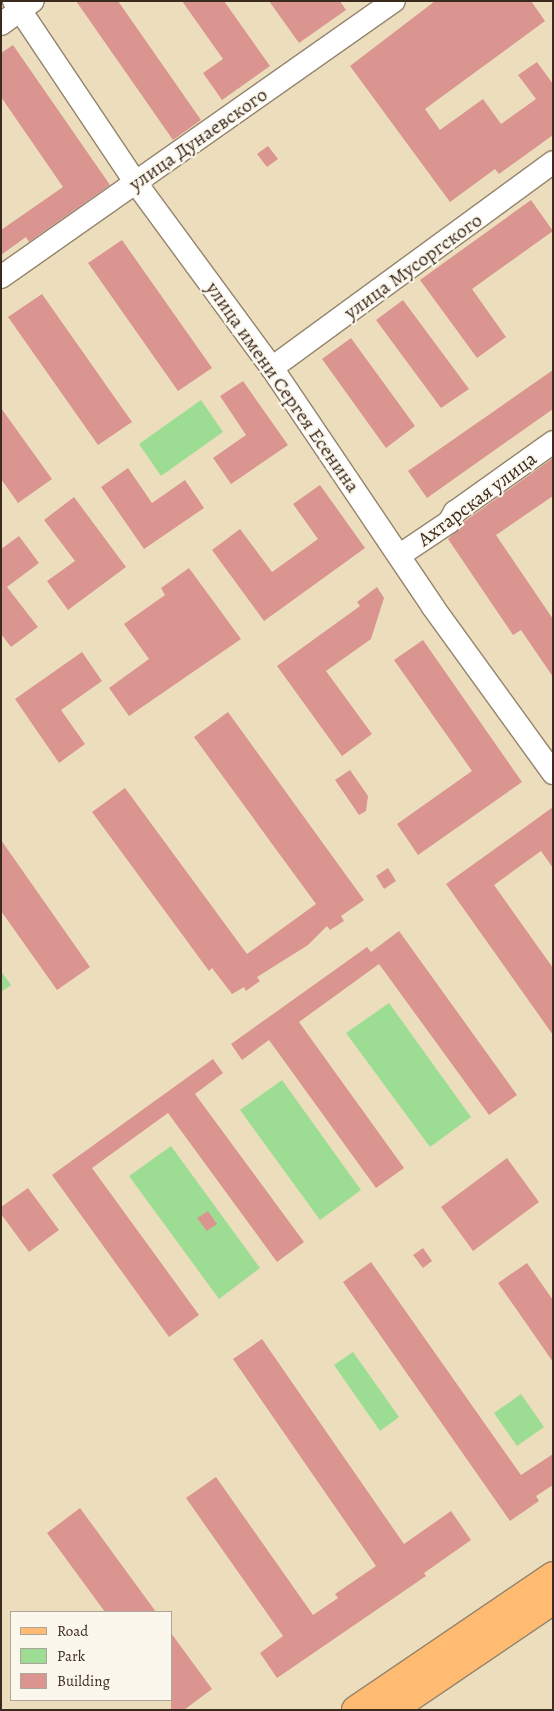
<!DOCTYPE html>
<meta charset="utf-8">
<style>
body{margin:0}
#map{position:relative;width:554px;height:1711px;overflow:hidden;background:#ecdebc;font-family:Alegreya,serif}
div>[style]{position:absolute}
.green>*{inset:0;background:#9ddd93}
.building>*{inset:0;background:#db9590}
.roads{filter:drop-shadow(1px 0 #94846d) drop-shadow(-1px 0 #94846d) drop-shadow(0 1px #94846d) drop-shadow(0 -1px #94846d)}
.minor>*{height:22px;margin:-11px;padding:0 11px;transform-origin:11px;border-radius:11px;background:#fff}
.major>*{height:28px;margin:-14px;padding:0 14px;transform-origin:14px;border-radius:14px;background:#ffbb71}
span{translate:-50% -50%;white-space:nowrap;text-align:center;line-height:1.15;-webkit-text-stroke:4px #fbf7ec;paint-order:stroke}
.street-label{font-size:20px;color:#3b2a1e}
.frame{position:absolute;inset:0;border:2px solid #3b2a1e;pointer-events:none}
.legend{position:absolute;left:10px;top:1611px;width:162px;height:90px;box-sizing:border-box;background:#fbf7ec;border:1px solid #aea59a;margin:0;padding:6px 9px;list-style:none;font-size:15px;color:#3b2a1e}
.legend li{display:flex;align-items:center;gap:10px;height:25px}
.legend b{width:25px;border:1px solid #aea59a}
</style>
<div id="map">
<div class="green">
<div style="clip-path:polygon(201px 400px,223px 432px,161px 476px,139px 444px)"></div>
<div style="clip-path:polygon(1px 971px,11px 985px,1px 992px)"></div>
<div style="clip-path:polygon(389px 1003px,471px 1117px,430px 1147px,346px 1033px)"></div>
<div style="clip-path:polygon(282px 1080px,361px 1190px,320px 1220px,240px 1110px)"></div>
<div style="clip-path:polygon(171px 1146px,260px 1268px,219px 1299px,129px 1176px)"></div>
<div style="clip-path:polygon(353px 1352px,399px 1417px,380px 1431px,334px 1365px)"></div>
<div style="clip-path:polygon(521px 1394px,544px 1427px,517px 1446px,494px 1413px)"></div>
</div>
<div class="building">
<div style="clip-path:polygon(76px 1px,118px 1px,201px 120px,173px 140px)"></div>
<div style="clip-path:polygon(182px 1px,224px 1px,270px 66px,222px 100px,203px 73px,223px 59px)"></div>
<div style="clip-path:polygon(269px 1px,340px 1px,346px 10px,299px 43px)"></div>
<div style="clip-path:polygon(435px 1px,531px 1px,545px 21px,425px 109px,440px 130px,483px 99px,501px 124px,536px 99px,518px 75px,537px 62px,553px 84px,553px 135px,499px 174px,495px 169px,450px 202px,350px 66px)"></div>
<div style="clip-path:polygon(13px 45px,110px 185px,29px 242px,26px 237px,1px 255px,1px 230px,63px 187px,1px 97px,1px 53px)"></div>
<div style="clip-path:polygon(268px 146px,278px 159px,267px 167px,257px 154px)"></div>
<div style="clip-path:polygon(531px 200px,553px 231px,472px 289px,506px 337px,477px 358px,420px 280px)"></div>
<div style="clip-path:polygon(122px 240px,212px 368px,178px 391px,88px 263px)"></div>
<div style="clip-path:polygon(42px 294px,132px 422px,98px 445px,8px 317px)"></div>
<div style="clip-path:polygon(403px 300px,469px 389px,441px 408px,376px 320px)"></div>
<div style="clip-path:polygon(351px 338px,415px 426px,386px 448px,322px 359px)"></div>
<div style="clip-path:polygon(553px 370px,553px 409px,427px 498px,408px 471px)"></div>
<div style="clip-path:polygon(243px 381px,288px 445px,231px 484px,213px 458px,246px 435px,220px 396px)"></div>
<div style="clip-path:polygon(1px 408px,52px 479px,18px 503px,1px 479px)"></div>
<div style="clip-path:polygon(553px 458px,553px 496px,496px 535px,553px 619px,553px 677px,521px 630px,513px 635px,448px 539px,465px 521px)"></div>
<div style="clip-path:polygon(128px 468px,152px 503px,185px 480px,204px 508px,144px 549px,101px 487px)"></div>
<div style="clip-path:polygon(320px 485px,365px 548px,264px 621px,212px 550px,240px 529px,272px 572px,318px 539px,293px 504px)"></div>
<div style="clip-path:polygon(74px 497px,126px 567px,68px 610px,47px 581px,75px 561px,44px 520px)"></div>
<div style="clip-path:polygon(19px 536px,39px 563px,7px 587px,38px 627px,11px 647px,1px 634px,1px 549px)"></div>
<div style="clip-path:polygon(189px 568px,241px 639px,129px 716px,109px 688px,149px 659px,124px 624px,165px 595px,161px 588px)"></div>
<div style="clip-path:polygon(377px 587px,384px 598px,371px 639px,326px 671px,372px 734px,342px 756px,277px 666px,360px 606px,357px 602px)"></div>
<div style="clip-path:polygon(423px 640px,522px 782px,418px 855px,397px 824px,472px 771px,394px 660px)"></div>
<div style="clip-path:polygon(82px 652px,102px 681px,61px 710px,85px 744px,59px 763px,15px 699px)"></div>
<div style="clip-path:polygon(228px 712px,364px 900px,341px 916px,344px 921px,330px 930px,327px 926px,308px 945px,257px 977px,260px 981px,246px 991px,244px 987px,232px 994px,212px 968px,209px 971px,92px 812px,125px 788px,247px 954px,316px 904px,194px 737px)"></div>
<div style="clip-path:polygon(350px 770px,368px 796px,366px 811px,359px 815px,335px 780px)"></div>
<div style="clip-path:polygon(553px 807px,553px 868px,541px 851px,494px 885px,553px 968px,553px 1035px,446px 884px)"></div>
<div style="clip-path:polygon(1px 840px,90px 967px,57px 990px,1px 911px)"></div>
<div style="clip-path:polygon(388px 868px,396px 881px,384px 889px,376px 876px)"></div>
<div style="clip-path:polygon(399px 931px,517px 1095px,489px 1115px,379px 964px,299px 1022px,404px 1168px,376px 1188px,269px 1040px,242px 1060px,231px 1044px,367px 947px,371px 952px)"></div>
<div style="clip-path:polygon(213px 1059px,223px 1073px,195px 1094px,304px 1242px,277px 1262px,168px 1113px,92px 1168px,199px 1315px,169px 1337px,52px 1175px)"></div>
<div style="clip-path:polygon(507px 1158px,539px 1202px,473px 1251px,441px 1207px)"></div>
<div style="clip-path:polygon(28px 1188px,59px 1230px,29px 1252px,1px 1214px,1px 1207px)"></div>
<div style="clip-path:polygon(208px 1211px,217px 1224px,207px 1231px,197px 1218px)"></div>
<div style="clip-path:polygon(423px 1248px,432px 1261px,423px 1268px,413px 1255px)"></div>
<div style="clip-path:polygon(371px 1262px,521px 1475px,553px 1454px,553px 1485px,536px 1496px,539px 1501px,510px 1521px,343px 1282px)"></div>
<div style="clip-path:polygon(527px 1263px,553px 1300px,553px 1362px,498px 1283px)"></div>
<div style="clip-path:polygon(262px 1339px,404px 1544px,451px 1511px,471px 1540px,424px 1573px,426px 1576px,277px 1678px,260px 1653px,283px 1636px,186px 1498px,216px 1477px,313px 1615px,338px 1598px,335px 1594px,376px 1566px,233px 1359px)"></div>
<div style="clip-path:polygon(80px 1508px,156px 1612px,105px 1612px,47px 1533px)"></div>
<div style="clip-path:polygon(171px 1633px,212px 1689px,184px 1710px,171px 1710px)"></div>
</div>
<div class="roads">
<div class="minor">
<div style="left:14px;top:1px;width:219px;rotate:56.2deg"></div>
<div style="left:136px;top:183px;width:230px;rotate:53.7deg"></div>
<div style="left:272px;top:368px;width:288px;rotate:56deg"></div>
<div style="left:433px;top:607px;width:205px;rotate:54.1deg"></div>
<div style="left:1px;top:24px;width:39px;rotate:-36deg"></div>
<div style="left:1px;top:277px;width:480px;rotate:-35.1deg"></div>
<div style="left:272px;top:368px;width:348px;rotate:-36.2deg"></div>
<div style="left:400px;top:555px;width:59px;rotate:-34deg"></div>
<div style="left:449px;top:522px;width:12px;rotate:-59deg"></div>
<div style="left:455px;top:512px;width:120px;rotate:-35.5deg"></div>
</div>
<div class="major">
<div style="left:356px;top:1710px;width:238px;rotate:-34.2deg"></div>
<div style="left:391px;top:1710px;width:196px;rotate:-34.2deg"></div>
</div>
</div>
<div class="street-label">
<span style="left:198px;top:139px;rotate:-35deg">улица Дунаевского</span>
<span style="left:413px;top:266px;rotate:-36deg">улица Мусоргского</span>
<span style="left:283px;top:387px;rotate:55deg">улица имени Сергея Есенина</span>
<span style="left:477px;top:499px;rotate:-37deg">Ахтарская улица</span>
</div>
<div class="frame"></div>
<ul class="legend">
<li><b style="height:6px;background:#ffbb71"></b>Road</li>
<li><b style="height:14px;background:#9ddd93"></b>Park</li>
<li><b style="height:14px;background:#db9590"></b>Building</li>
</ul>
</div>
